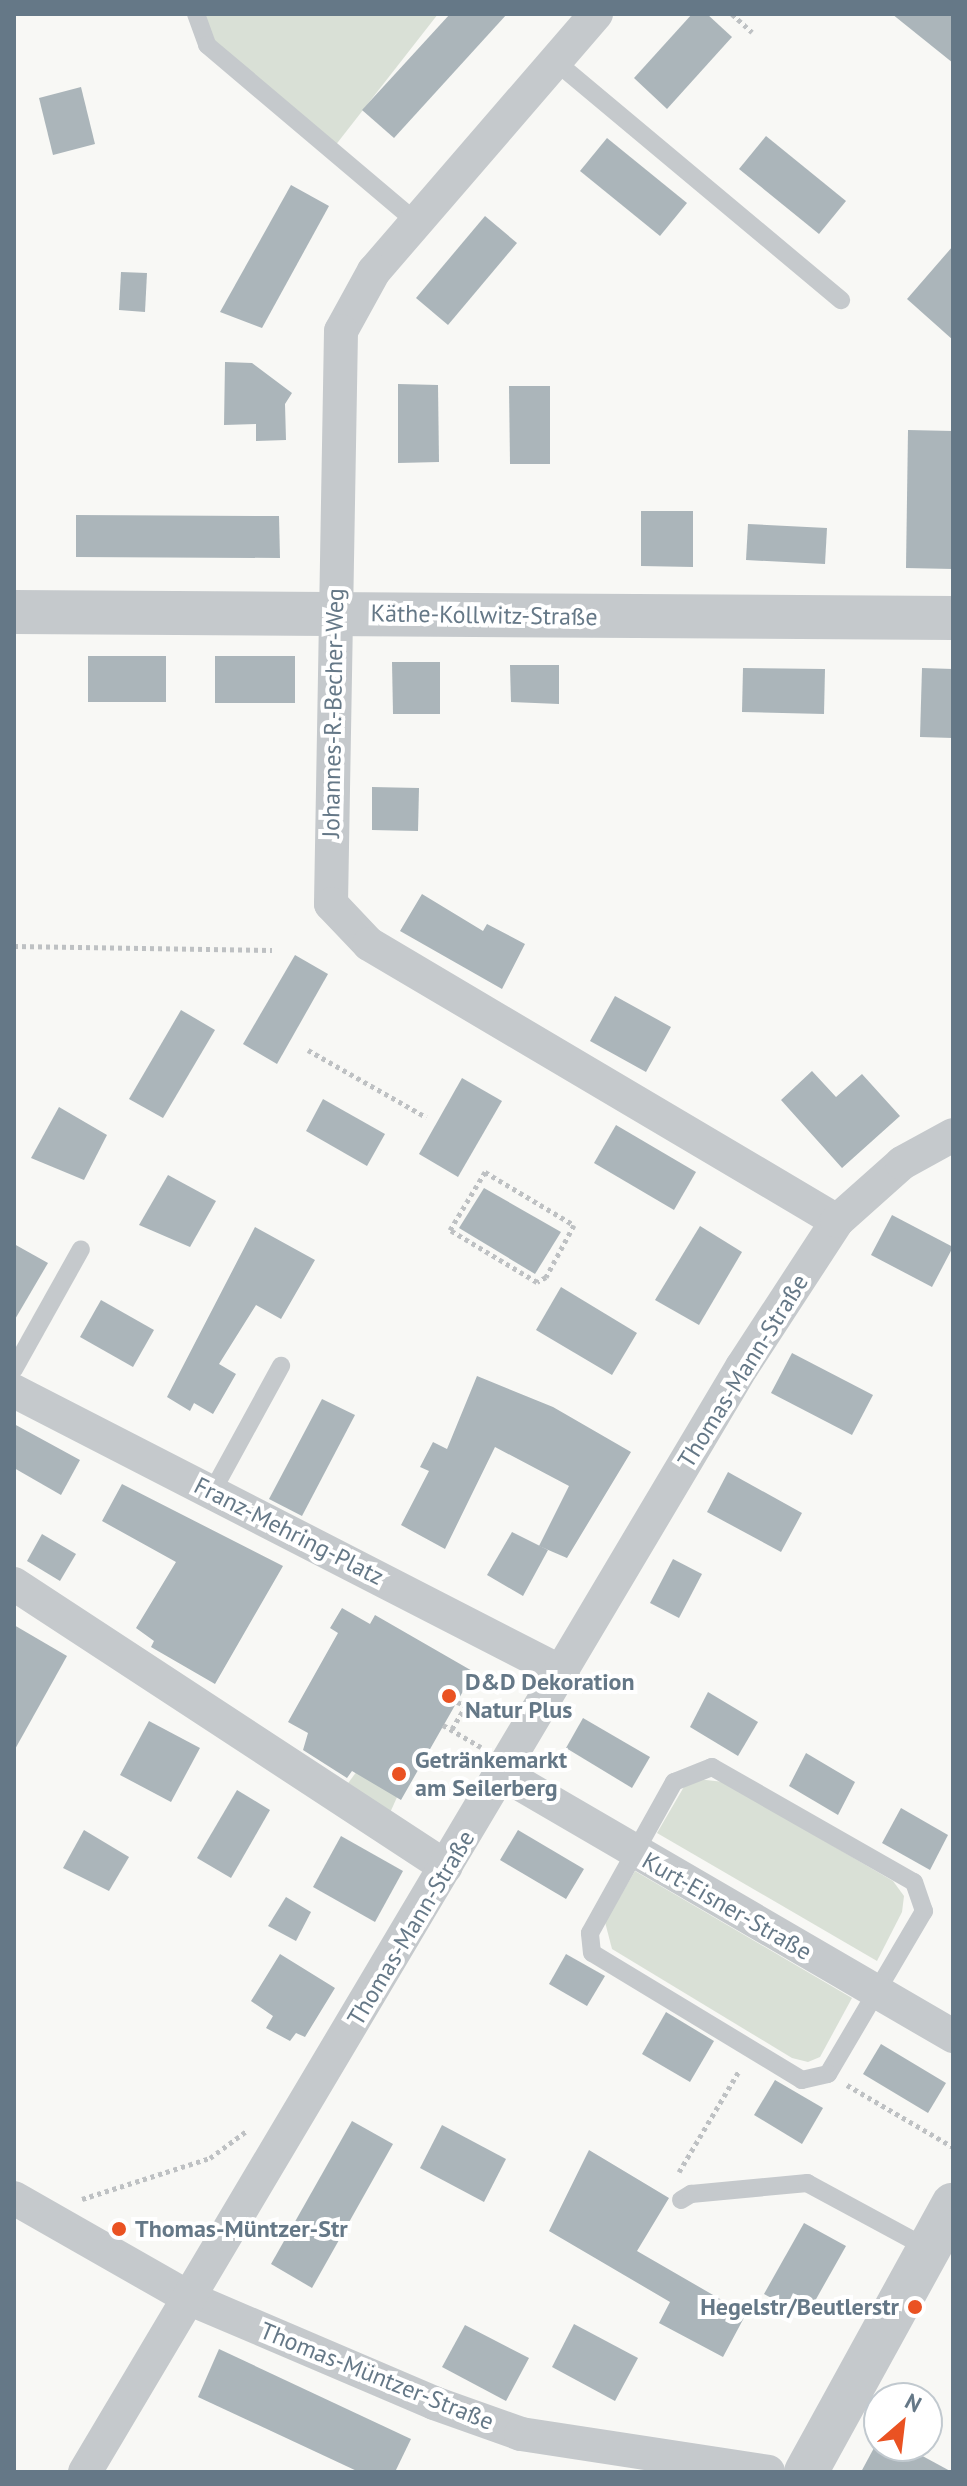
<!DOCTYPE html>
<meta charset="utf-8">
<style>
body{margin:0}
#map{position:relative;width:967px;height:2486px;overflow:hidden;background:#f8f8f5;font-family:"PT Sans",sans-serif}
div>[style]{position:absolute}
.green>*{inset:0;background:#d9e0d6}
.building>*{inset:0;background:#abb5ba}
.path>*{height:5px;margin-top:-2.5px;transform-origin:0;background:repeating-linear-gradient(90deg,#bec1c3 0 4px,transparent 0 8px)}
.service>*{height:18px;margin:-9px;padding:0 9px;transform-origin:9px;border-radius:9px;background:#c5c9cc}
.minor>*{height:34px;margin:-17px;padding:0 17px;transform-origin:17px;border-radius:17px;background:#c5c9cc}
.tertiary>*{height:44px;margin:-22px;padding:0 22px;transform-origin:22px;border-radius:22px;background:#c5c9cc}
.dots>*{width:22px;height:22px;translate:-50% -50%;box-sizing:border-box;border:4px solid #fff;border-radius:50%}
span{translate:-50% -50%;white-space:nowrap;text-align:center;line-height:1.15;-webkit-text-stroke:8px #fff;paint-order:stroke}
.street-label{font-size:24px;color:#657887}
.poi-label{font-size:24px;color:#657887;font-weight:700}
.left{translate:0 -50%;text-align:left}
.right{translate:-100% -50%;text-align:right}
.frame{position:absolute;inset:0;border:16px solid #657887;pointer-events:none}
.north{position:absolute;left:863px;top:2382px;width:80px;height:80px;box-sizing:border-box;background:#fff;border:2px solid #c1c9cf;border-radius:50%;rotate:28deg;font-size:22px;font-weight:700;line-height:32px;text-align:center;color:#657887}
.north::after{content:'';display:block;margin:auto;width:28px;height:36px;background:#ea5222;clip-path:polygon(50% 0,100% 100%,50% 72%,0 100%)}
</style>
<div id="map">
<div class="green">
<div style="clip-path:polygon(196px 14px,438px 14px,331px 151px,207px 45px)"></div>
<div style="clip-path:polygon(357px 1771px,398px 1795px,389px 1815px,346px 1786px)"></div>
<div style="clip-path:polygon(697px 1779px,724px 1782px,893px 1881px,904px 1896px,902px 1912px,877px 1961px,657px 1833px,685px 1785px)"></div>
<div style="clip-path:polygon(635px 1871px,852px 1998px,820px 2057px,808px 2062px,792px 2058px,612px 1949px,605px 1922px)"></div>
</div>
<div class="building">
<div style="clip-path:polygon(450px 14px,507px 14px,394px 138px,362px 110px)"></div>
<div style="clip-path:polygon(692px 14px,707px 14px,732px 37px,667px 109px,634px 78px)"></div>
<div style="clip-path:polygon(892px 14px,953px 14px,953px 63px)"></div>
<div style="clip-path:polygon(81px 87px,95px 144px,53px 155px,39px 98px)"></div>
<div style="clip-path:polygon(766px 136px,846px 201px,819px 234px,739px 169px)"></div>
<div style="clip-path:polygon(607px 138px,687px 203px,660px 236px,580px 171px)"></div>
<div style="clip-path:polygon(291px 185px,329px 206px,262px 328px,220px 312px)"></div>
<div style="clip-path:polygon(485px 216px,517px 243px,448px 325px,416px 298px)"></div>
<div style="clip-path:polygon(953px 246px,953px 340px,907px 299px)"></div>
<div style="clip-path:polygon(121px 272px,147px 273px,145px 312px,119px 310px)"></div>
<div style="clip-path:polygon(225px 362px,252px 363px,292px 393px,285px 404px,286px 440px,256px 441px,256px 424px,224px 425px)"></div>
<div style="clip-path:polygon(398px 384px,438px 385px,439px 462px,398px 463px)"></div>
<div style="clip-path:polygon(509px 386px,550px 386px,550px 464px,510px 464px)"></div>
<div style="clip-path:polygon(908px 430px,953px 431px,953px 569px,906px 568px)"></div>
<div style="clip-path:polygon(641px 511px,693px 511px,693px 567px,641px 566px)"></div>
<div style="clip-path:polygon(76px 515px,279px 516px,280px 558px,76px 557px)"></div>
<div style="clip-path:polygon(748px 524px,827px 528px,825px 564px,746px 560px)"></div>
<div style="clip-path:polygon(88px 656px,166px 656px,166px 702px,88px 702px)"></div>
<div style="clip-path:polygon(215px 656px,295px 656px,295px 703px,215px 703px)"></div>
<div style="clip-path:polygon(392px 662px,440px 662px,440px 714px,393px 714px)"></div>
<div style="clip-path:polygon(510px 665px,559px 665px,559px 704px,511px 702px)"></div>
<div style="clip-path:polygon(743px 668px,825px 669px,824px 714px,742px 712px)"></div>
<div style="clip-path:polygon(922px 668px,953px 669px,953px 738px,920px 737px)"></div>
<div style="clip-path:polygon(372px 787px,419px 788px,418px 831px,372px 830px)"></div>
<div style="clip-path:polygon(422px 894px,483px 931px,487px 924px,525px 944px,502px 989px,400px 931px)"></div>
<div style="clip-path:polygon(295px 955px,328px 974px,277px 1064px,243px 1044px)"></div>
<div style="clip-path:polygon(615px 996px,671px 1027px,646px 1072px,590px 1041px)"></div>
<div style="clip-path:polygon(181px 1010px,215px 1030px,163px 1118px,129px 1099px)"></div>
<div style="clip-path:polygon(812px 1071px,836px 1097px,862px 1074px,900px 1116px,842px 1168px,781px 1100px)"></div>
<div style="clip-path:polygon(462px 1078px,502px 1101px,458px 1177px,419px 1154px)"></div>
<div style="clip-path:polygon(323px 1099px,385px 1134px,367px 1166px,306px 1131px)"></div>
<div style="clip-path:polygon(59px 1107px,107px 1135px,84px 1180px,31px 1158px)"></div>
<div style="clip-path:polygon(616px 1125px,696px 1172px,674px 1210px,594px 1163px)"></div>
<div style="clip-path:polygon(168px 1175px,216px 1201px,190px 1247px,139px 1225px)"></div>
<div style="clip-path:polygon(484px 1188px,561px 1232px,535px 1274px,459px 1228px)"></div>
<div style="clip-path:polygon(892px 1215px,953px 1247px,932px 1287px,871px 1255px)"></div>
<div style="clip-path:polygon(700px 1226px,742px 1252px,699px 1325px,655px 1300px)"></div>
<div style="clip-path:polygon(255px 1227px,315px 1260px,281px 1319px,256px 1305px,219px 1364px,236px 1374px,213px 1414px,194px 1403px,190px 1411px,167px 1397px)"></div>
<div style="clip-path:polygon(14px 1244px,48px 1263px,14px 1321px)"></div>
<div style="clip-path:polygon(561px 1287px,637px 1333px,612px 1375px,536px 1330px)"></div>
<div style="clip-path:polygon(101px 1300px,154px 1330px,133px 1367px,80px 1337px)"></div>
<div style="clip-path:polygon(792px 1353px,873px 1395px,852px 1435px,771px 1393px)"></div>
<div style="clip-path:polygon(477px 1376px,553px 1407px,631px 1452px,567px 1558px,539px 1546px,569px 1486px,495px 1447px,445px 1549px,401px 1525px,429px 1471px,420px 1467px,433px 1442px,447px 1449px)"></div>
<div style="clip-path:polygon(322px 1399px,355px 1415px,302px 1516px,269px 1499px)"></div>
<div style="clip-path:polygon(14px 1424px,80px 1460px,61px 1495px,14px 1468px)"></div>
<div style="clip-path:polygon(728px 1472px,802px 1513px,781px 1552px,707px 1512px)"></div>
<div style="clip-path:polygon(122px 1484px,283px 1566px,215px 1684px,151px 1647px,154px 1641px,136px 1628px,176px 1562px,102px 1521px)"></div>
<div style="clip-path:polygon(512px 1532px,548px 1550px,523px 1596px,487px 1575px)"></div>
<div style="clip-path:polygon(42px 1534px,76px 1554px,60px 1581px,27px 1561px)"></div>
<div style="clip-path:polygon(673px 1559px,702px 1574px,679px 1618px,650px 1603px)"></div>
<div style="clip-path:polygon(342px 1608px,370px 1624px,375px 1615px,474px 1672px,401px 1800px,352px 1771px,347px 1778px,303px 1750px,308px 1733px,288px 1722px,338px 1633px,330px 1628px)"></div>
<div style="clip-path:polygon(14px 1625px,67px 1656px,14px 1751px)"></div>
<div style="clip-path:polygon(708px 1692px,758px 1722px,738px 1756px,690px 1727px)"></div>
<div style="clip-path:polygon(583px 1718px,650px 1757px,632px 1788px,566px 1748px)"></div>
<div style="clip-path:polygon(149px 1721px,200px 1748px,171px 1802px,120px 1775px)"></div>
<div style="clip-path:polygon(806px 1753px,855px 1782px,838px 1815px,789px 1786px)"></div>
<div style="clip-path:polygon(237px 1790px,270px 1810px,231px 1878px,197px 1858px)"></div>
<div style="clip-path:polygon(901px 1808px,948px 1835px,930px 1870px,882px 1843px)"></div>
<div style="clip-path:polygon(84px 1830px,129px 1857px,109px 1891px,63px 1868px)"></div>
<div style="clip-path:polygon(518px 1830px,584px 1869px,566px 1899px,500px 1860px)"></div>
<div style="clip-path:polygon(341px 1836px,403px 1871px,375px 1922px,313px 1887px)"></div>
<div style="clip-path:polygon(286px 1897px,311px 1912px,296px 1941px,268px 1926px)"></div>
<div style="clip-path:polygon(280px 1954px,335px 1988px,305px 2037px,296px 2033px,290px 2041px,266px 2028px,273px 2016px,251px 2001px)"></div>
<div style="clip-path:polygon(566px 1954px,605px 1976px,587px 2006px,549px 1984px)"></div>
<div style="clip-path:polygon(666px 2012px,714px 2041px,690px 2082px,642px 2054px)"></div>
<div style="clip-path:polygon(881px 2044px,946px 2083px,928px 2113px,863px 2074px)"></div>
<div style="clip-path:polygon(775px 2080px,823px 2108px,802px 2144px,754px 2115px)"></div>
<div style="clip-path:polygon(352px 2121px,393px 2144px,312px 2288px,271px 2264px)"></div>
<div style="clip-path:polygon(442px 2125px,506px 2159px,484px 2202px,420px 2168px)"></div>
<div style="clip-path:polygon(589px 2150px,669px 2198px,637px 2251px,746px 2314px,723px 2357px,659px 2323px,670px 2302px,549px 2231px)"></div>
<div style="clip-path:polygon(804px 2223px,846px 2246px,806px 2317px,764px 2294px)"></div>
<div style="clip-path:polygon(574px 2324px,638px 2358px,615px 2401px,552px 2367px)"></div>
<div style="clip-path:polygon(465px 2325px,529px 2358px,506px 2401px,442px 2367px)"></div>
<div style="clip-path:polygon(219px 2349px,411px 2439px,395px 2472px,359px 2472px,198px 2397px)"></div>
<div style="clip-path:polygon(875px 2446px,904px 2446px,952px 2472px,861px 2472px)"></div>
</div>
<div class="path">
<div style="left:732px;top:14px;width:27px;rotate:42deg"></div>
<div style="left:14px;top:946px;width:258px;rotate:0.9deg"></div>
<div style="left:308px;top:1050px;width:136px;rotate:29.6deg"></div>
<div style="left:485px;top:1172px;width:104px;rotate:30.8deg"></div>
<div style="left:574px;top:1225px;width:59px;rotate:118.3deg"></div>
<div style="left:546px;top:1277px;width:10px;rotate:151deg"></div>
<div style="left:537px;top:1282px;width:101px;rotate:-149.1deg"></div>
<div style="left:450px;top:1230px;width:68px;rotate:-58.9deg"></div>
<div style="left:457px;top:1702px;width:44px;rotate:21.3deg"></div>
<div style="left:443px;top:1725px;width:44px;rotate:30.1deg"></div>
<div style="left:452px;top:1729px;width:27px;rotate:-59deg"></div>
<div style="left:847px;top:2085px;width:123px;rotate:30.3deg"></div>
<div style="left:679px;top:2172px;width:117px;rotate:-59.3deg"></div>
<div style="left:82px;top:2199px;width:134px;rotate:-17.8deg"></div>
<div style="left:210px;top:2158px;width:47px;rotate:-36.4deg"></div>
</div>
<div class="service">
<div style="left:196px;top:14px;width:33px;rotate:70deg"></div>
<div style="left:207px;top:45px;width:272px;rotate:40.2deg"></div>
<div style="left:555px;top:61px;width:373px;rotate:39.9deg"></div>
<div style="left:14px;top:1369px;width:137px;rotate:-60.8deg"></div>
<div style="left:212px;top:1492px;width:144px;rotate:-61.3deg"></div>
<div style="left:712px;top:1767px;width:232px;rotate:29.7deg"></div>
<div style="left:914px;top:1882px;width:31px;rotate:71deg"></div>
<div style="left:924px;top:1911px;width:189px;rotate:120.5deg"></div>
<div style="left:828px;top:2074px;width:27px;rotate:167deg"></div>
<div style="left:802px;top:2080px;width:245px;rotate:-148.8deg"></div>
<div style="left:592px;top:1953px;width:20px;rotate:-96deg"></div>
<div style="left:590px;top:1933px;width:173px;rotate:-60.9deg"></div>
<div style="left:674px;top:1782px;width:41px;rotate:-21.5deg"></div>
<div style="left:681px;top:2200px;width:12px;rotate:-31deg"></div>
<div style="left:691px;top:2194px;width:117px;rotate:-5.4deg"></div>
<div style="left:807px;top:2183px;width:139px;rotate:28.4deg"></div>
</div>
<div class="minor">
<div style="left:596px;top:14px;width:340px;rotate:130.8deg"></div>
<div style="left:374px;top:271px;width:68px;rotate:118.8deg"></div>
<div style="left:341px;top:331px;width:573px;rotate:91deg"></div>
<div style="left:331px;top:904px;width:55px;rotate:46.5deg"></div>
<div style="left:369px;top:944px;width:544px;rotate:30.62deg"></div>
<div style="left:14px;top:1391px;width:617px;rotate:27.19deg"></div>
<div style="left:14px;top:1584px;width:516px;rotate:33.23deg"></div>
<div style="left:503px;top:1774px;width:521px;rotate:30.21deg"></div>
<div style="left:14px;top:2198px;width:206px;rotate:29.7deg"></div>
<div style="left:193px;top:2300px;width:262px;rotate:23.1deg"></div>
<div style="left:434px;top:2403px;width:92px;rotate:19.6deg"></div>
<div style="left:521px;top:2434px;width:250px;rotate:8.7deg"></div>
<div style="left:85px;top:2472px;width:1286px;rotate:-59.27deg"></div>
<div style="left:742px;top:1367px;width:174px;rotate:-56.9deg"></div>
<div style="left:837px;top:1221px;width:87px;rotate:-41.7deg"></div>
<div style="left:902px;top:1163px;width:58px;rotate:-28.8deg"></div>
</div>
<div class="tertiary">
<div style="left:14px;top:612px;width:939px;rotate:0.37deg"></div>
<div style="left:806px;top:2472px;width:305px;rotate:-61.2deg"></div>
</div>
<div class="dots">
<div style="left:449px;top:1696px;background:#ea5222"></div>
<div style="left:399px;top:1774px;background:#ea5222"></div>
<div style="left:119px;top:2229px;background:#ea5222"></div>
<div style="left:915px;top:2307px;background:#ea5222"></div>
</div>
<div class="street-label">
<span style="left:484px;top:615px;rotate:1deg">Käthe-Kollwitz-Straße</span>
<span style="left:333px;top:713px;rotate:-89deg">Johannes-R.-Becher-Weg</span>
<span style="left:743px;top:1371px;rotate:-58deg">Thomas-Mann-Straße</span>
<span style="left:289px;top:1531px;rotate:27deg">Franz-Mehring-Platz</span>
<span style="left:727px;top:1906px;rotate:30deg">Kurt-Eisner-Straße</span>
<span style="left:411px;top:1928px;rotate:-59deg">Thomas-Mann-Straße</span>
<span style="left:377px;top:2376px;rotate:22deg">Thomas-Müntzer-Straße</span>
</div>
<div class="poi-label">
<span class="left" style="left:465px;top:1696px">D&amp;D Dekoration<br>Natur Plus</span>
<span class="left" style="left:415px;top:1774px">Getränkemarkt<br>am Seilerberg</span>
<span class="left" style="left:135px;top:2229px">Thomas-Müntzer-Str</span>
<span class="right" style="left:899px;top:2307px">Hegelstr/Beutlerstr</span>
</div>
<div class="frame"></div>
<div class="north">N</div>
</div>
